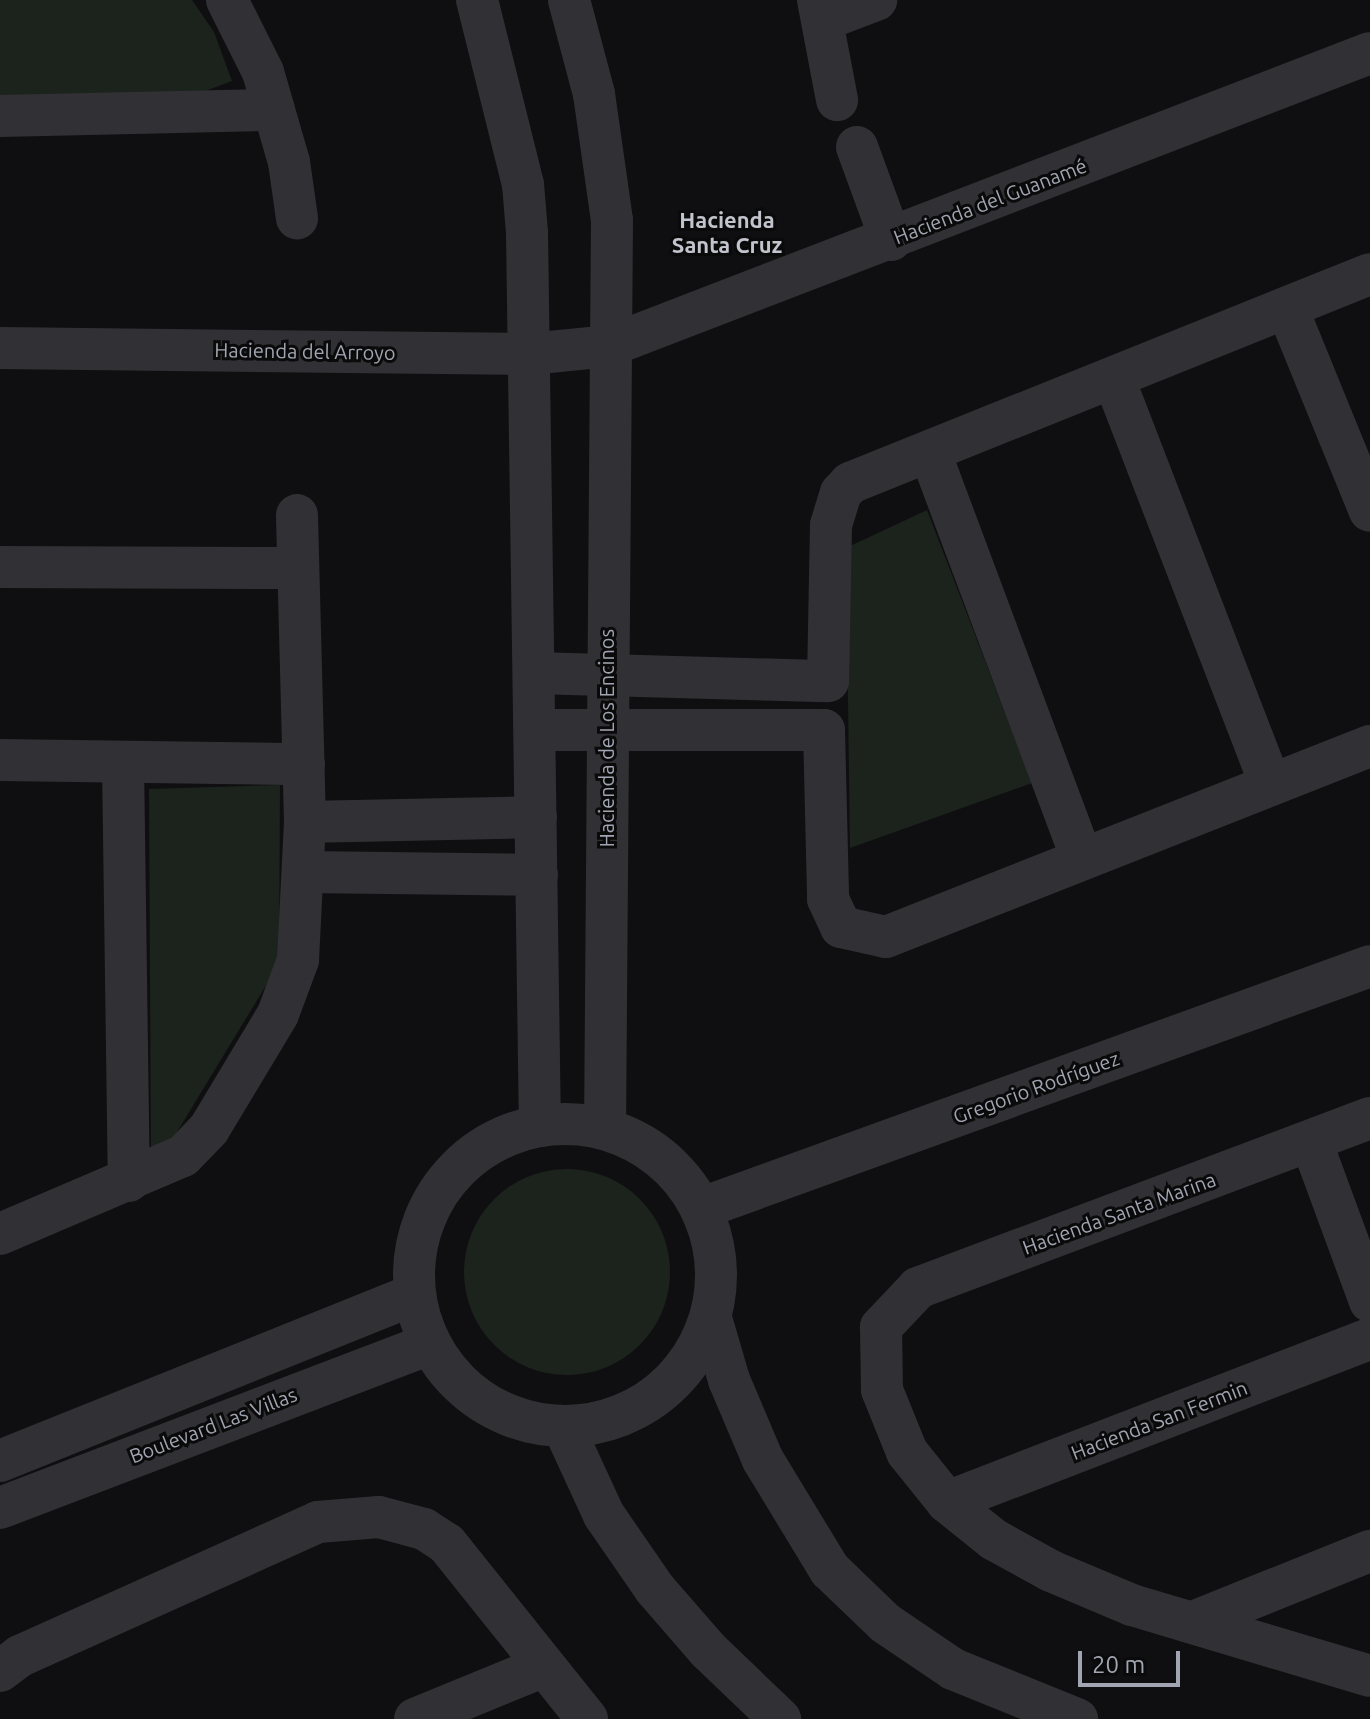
<!DOCTYPE html>
<meta charset="utf-8">
<style>
body{margin:0}
#map{position:relative;width:1370px;height:1719px;overflow:hidden;background:#0f0f11;font-family:Ubuntu,sans-serif}
div>[style]{position:absolute}
.green>*{inset:0;background:#1c231d}
.round{border-radius:50%}
.minor>*{height:42px;margin:-21px;padding:0 21px;transform-origin:21px;border-radius:21px;background:#313135}
.minor>.ring{margin:-21px;padding:0;box-sizing:content-box;background:none;border:42px solid #313135;border-radius:50%}
span{translate:-50% -50%;white-space:nowrap;text-align:center;line-height:1.15;-webkit-text-stroke:6px #0a0a0b;paint-order:stroke}
.street-label{font-size:20px;color:#a1a5b1}
.neighbourhood-label{font-size:22px;color:#c2c4cd;font-weight:700}
.scale{position:absolute;left:1078px;top:1651px;width:102px;height:36px;box-sizing:border-box;border:4px solid #a1a5b1;border-top:0;padding-left:10px;font-size:24px;line-height:28px;white-space:nowrap;color:#a1a5b1;-webkit-text-stroke:6px #0a0a0b;paint-order:stroke}
</style>
<div id="map">
<div class="green">
<div style="clip-path:polygon(0 0,192px 0,214px 32px,232px 81px,197px 94px,0 98px)"></div>
<div style="clip-path:polygon(927px 510px,1032px 783px,850px 848px,846px 548px)"></div>
<div style="clip-path:polygon(280px 785px,279px 964px,171px 1142px,151px 1148px,149px 789px)"></div>
<div class="round" style="left:464px;top:1169px;width:206px;height:206px"></div>
</div>
<div class="minor">
<div style="left:227px;top:0;width:80px;rotate:63.4deg"></div>
<div style="left:263px;top:72px;width:94px;rotate:73.9deg"></div>
<div style="left:289px;top:162px;width:57px;rotate:81.9deg"></div>
<div style="left:477px;top:0;width:190px;rotate:76deg"></div>
<div style="left:523px;top:184px;width:49px;rotate:85.3deg"></div>
<div style="left:527px;top:233px;width:893px;rotate:89.17deg"></div>
<div style="left:569px;top:0;width:97px;rotate:75.1deg"></div>
<div style="left:594px;top:94px;width:127px;rotate:81.9deg"></div>
<div style="left:612px;top:220px;width:909px;rotate:90.44deg"></div>
<div style="left:818px;top:0;width:102px;rotate:79.2deg"></div>
<div style="left:823px;top:20px;width:57px;rotate:-20.7deg"></div>
<div style="left:0;top:116px;width:274px;rotate:-1.3deg"></div>
<div style="left:857px;top:147px;width:99px;rotate:69.9deg"></div>
<div style="left:1287px;top:308px;width:219px;rotate:67.8deg"></div>
<div style="left:0;top:348px;width:529px;rotate:0.65deg"></div>
<div style="left:529px;top:354px;width:80px;rotate:-5.7deg"></div>
<div style="left:609px;top:346px;width:815px;rotate:-21.06deg"></div>
<div style="left:1114px;top:379px;width:435px;rotate:68.9deg"></div>
<div style="left:931px;top:455px;width:431px;rotate:69.5deg"></div>
<div style="left:0;top:567px;width:298px;rotate:0.2deg"></div>
<div style="left:534px;top:673px;width:294px;rotate:1.6deg"></div>
<div style="left:828px;top:681px;width:156px;rotate:-88.9deg"></div>
<div style="left:831px;top:525px;width:34px;rotate:-73deg"></div>
<div style="left:841px;top:493px;width:13px;rotate:-48deg"></div>
<div style="left:850px;top:483px;width:560px;rotate:-21.9deg"></div>
<div style="left:535px;top:730px;width:289px"></div>
<div style="left:824px;top:730px;width:169px;rotate:88.6deg"></div>
<div style="left:828px;top:899px;width:31px;rotate:65deg"></div>
<div style="left:841px;top:927px;width:46px;rotate:12.5deg"></div>
<div style="left:886px;top:937px;width:520px;rotate:-21.54deg"></div>
<div style="left:0;top:760px;width:304px;rotate:0.8deg"></div>
<div style="left:123px;top:762px;width:419px;rotate:89.2deg"></div>
<div style="left:305px;top:822px;width:231px;rotate:-1.2deg"></div>
<div style="left:303px;top:872px;width:234px;rotate:0.7deg"></div>
<div style="left:1370px;top:1118px;width:483px;rotate:159.4deg"></div>
<div style="left:918px;top:1288px;width:54px;rotate:133.5deg"></div>
<div style="left:881px;top:1327px;width:63px;rotate:89.1deg"></div>
<div style="left:882px;top:1390px;width:67px;rotate:68deg"></div>
<div style="left:907px;top:1452px;width:64px;rotate:51.3deg"></div>
<div style="left:947px;top:1502px;width:59px;rotate:38.8deg"></div>
<div style="left:993px;top:1539px;width:66px;rotate:28.9deg"></div>
<div style="left:1051px;top:1571px;width:88px;rotate:22.8deg"></div>
<div style="left:1132px;top:1605px;width:248px;rotate:16.6deg"></div>
<div class="ring" style="left:414px;top:1124px;width:260px;height:260px"></div>
<div style="left:1311px;top:1141px;width:171px;rotate:69.8deg"></div>
<div style="left:702px;top:1208px;width:710px;rotate:-19.91deg"></div>
<div style="left:0;top:1234px;width:199px;rotate:-23.1deg"></div>
<div style="left:183px;top:1156px;width:37px;rotate:-46deg"></div>
<div style="left:209px;top:1129px;width:134px;rotate:-59deg"></div>
<div style="left:278px;top:1014px;width:58px;rotate:-69.7deg"></div>
<div style="left:298px;top:960px;width:138px;rotate:-87.1deg"></div>
<div style="left:305px;top:822px;width:307px;rotate:-91.5deg"></div>
<div style="left:711px;top:1318px;width:65px;rotate:73.8deg"></div>
<div style="left:729px;top:1380px;width:87px;rotate:67deg"></div>
<div style="left:763px;top:1460px;width:129px;rotate:58.7deg"></div>
<div style="left:830px;top:1570px;width:76px;rotate:43.9deg"></div>
<div style="left:885px;top:1623px;width:82px;rotate:34.1deg"></div>
<div style="left:953px;top:1669px;width:134px;rotate:22deg"></div>
<div style="left:563px;top:1426px;width:98px;rotate:65.3deg"></div>
<div style="left:604px;top:1515px;width:90px;rotate:55.4deg"></div>
<div style="left:655px;top:1589px;width:81px;rotate:49deg"></div>
<div style="left:708px;top:1650px;width:100px;rotate:43.8deg"></div>
<div style="left:0;top:1461px;width:447px;rotate:-21.9deg"></div>
<div style="left:947px;top:1502px;width:453px;rotate:-21.1deg"></div>
<div style="left:0;top:1508px;width:456px;rotate:-20.9deg"></div>
<div style="left:1193px;top:1622px;width:191px;rotate:-21.9deg"></div>
<div style="left:0;top:1671px;width:25px;rotate:-37deg"></div>
<div style="left:20px;top:1656px;width:327px;rotate:-24.2deg"></div>
<div style="left:318px;top:1522px;width:61px;rotate:-4.7deg"></div>
<div style="left:379px;top:1517px;width:47px;rotate:14.9deg"></div>
<div style="left:424px;top:1529px;width:27px;rotate:33deg"></div>
<div style="left:447px;top:1544px;width:224px;rotate:51.3deg"></div>
<div style="left:415px;top:1719px;width:137px;rotate:-22.3deg"></div>
</div>
<div class="street-label">
<span style="left:990px;top:201px;rotate:-21deg">Hacienda del Guanamé</span>
<span style="left:305px;top:351px;rotate:1deg">Hacienda del Arroyo</span>
<span style="left:606px;top:738px;rotate:-90deg">Hacienda de Los Encinos</span>
<span style="left:1036px;top:1087px;rotate:-20deg">Gregorio Rodríguez</span>
<span style="left:1119px;top:1213px;rotate:-20deg">Hacienda Santa Marina</span>
<span style="left:1159px;top:1420px;rotate:-21deg">Hacienda San Fermin</span>
<span style="left:213px;top:1425px;rotate:-21deg">Boulevard Las Villas</span>
</div>
<div class="neighbourhood-label">
<span style="left:727px;top:232px">Hacienda<br>Santa Cruz</span>
</div>
<div class="scale">20 m</div>
</div>
